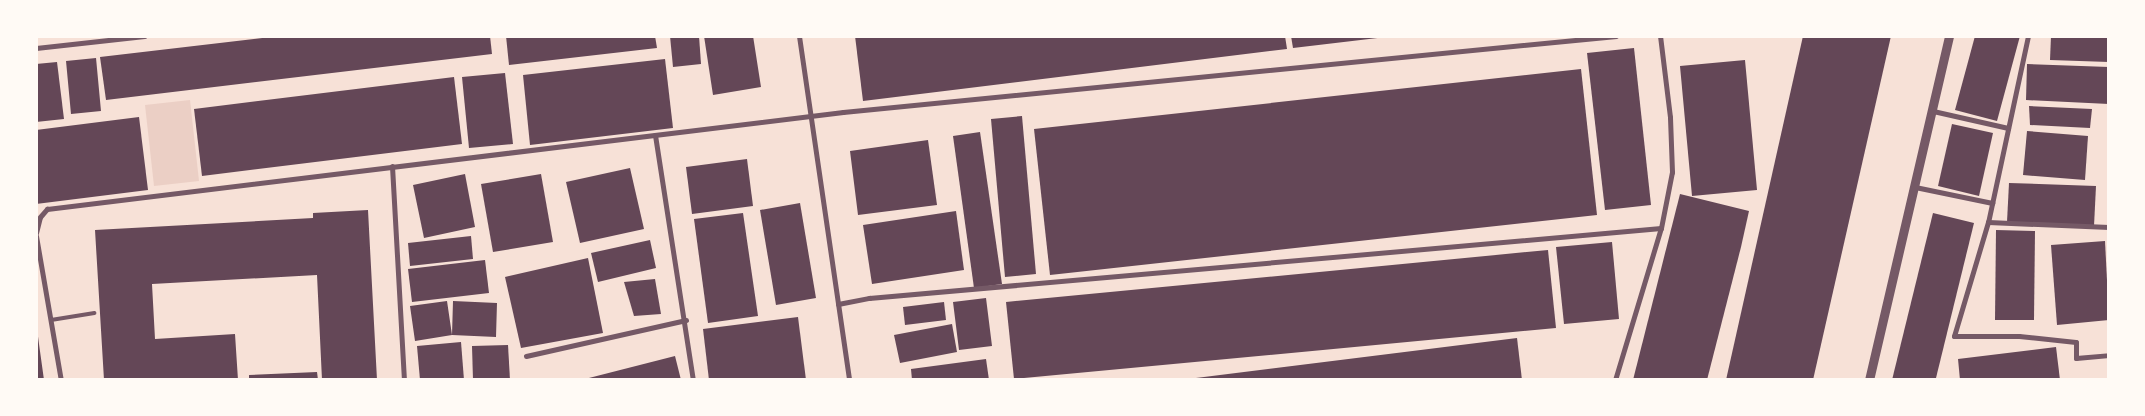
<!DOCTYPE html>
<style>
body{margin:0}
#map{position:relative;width:2145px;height:416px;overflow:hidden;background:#f7e1d7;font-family:Overpass,sans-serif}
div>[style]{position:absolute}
.green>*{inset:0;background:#ebcfc5}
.building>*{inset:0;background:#644757}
.service>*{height:4px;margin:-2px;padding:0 2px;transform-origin:2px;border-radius:2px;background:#755966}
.minor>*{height:5px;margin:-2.5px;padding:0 2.5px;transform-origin:2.5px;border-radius:2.5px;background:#755966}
.tertiary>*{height:9px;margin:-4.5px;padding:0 4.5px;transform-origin:4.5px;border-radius:4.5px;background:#755966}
span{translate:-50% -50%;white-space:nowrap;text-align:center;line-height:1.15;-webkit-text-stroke:4px #fffaf5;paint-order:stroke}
.frame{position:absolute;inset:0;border:38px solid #fffaf5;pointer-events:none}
</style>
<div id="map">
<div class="green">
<div style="clip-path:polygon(190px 100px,199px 181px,154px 186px,145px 105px)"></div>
</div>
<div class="building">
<div style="clip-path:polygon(279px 36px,490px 36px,492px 54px,106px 100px,100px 57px)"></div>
<div style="clip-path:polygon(506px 36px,655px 36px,657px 48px,509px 65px)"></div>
<div style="clip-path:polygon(670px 36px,699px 36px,701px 64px,673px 67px)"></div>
<div style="clip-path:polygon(704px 36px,753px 36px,761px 87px,713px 95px)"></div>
<div style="clip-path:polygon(855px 36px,1285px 36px,1287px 49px,863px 101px)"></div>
<div style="clip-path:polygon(1291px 36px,1385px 36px,1386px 37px,1293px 48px)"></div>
<div style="clip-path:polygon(1803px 36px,1891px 36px,1813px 380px,1726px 380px)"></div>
<div style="clip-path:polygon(1975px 36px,2020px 36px,1997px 121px,1955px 110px)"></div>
<div style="clip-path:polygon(2051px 36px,2109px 36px,2109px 62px,2050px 60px)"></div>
<div style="clip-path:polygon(1634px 48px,1651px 205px,1605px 210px,1587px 53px)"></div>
<div style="clip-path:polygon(96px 58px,101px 111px,71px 114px,66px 61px)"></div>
<div style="clip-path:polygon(665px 59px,673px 128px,530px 145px,523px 75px)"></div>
<div style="clip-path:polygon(1745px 60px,1757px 190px,1692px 196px,1680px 66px)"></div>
<div style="clip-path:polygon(57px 62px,64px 119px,36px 122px,36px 64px)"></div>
<div style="clip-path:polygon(2027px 64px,2109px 67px,2109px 104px,2026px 100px)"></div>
<div style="clip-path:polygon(1581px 69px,1597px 215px,1050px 275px,1034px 129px)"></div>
<div style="clip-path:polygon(505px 73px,513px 144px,469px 148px,462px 77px)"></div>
<div style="clip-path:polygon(454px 77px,462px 144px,202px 176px,194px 109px)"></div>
<div style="clip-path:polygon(2029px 106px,2092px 109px,2090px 128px,2030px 125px)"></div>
<div style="clip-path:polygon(1022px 116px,1036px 274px,1005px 277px,991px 119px)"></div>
<div style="clip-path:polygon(139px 117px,148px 190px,36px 204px,36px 130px)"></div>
<div style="clip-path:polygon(1952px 124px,1993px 133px,1979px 196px,1938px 186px)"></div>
<div style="clip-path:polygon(2027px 131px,2088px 136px,2085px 180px,2023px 175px)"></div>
<div style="clip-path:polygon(980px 132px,1002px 284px,974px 288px,953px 136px)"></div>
<div style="clip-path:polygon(928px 140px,937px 205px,858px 215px,850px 151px)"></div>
<div style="clip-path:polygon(747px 159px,753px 206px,692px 214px,686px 167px)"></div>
<div style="clip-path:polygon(630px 168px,644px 229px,580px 243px,566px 182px)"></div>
<div style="clip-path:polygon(465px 174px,475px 227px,424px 238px,413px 185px)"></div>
<div style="clip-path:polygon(541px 174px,553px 242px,493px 252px,481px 184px)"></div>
<div style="clip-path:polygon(2009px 183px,2096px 186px,2094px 226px,2007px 222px)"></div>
<div style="clip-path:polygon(1680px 194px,1749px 211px,1741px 247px,1707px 380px,1633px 380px)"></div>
<div style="clip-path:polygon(800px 203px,816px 298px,776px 305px,760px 210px)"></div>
<div style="clip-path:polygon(368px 210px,377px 380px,322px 380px,317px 275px,152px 284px,155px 339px,235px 334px,238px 380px,104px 380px,95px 230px,313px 218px,313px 213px)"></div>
<div style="clip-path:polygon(956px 211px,964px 270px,872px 284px,863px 225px)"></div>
<div style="clip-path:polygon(743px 213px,758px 316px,708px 323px,694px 219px)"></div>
<div style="clip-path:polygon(1933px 213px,1974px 223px,1936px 378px,1892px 380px)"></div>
<div style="clip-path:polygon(1996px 230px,2035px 231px,2034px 320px,1995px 320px)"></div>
<div style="clip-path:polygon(471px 236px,473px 259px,410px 266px,408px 243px)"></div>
<div style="clip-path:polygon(650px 240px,656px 268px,598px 282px,591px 253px)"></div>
<div style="clip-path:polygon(2105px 241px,2109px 320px,2057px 325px,2051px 245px)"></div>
<div style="clip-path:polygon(1612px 242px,1619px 319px,1564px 324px,1556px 247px)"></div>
<div style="clip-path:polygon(1548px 250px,1556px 328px,1014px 379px,1006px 302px)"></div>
<div style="clip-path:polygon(588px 258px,603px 333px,521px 348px,505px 277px)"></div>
<div style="clip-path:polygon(485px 260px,489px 293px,412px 302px,408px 269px)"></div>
<div style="clip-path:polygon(655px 279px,661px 314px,634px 316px,624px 282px)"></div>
<div style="clip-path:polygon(986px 298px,992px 346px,959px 350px,953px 302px)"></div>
<div style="clip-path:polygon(447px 301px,452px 335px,453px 301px,497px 303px,496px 337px,452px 335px,415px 341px,410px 306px)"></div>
<div style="clip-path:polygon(944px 302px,946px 320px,905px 325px,903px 307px)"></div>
<div style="clip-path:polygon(798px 317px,806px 380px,709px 380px,703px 329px)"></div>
<div style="clip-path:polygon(952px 324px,957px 352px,900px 363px,894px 335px)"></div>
<div style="clip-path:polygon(37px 329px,39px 344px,44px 380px,36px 380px)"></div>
<div style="clip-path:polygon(1517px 338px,1522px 380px,1188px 380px,1188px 379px)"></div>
<div style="clip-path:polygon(461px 342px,464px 380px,420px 380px,417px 346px)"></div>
<div style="clip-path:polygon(508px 345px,510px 380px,473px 380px,472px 346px)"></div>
<div style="clip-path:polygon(2056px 347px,2060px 380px,1960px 380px,1958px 359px)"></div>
<div style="clip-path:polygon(675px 356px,681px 380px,585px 380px,585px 379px)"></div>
<div style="clip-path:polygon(986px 359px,989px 380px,912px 380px,911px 369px)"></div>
<div style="clip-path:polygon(317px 372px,318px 380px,249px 380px,249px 375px)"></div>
</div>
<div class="service">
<div style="left:51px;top:320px;width:44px;rotate:-9.2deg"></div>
</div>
<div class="minor">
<div style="left:799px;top:36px;width:348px;rotate:81.7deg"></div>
<div style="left:2028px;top:36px;width:190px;rotate:102.1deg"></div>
<div style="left:1988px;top:222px;width:119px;rotate:106.6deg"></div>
<div style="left:1954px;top:336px;width:65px"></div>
<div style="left:2019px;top:336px;width:57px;rotate:6deg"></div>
<div style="left:2076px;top:342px;width:16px;rotate:90deg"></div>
<div style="left:2076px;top:358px;width:33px;rotate:-5deg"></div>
<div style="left:36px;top:48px;width:109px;rotate:-6.3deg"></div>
<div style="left:1933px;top:111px;width:77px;rotate:12.8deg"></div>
<div style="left:655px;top:135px;width:248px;rotate:81.2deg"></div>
<div style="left:392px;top:166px;width:214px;rotate:86.8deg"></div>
<div style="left:1915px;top:187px;width:79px;rotate:11.7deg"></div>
<div style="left:1988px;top:222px;width:121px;rotate:2.4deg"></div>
<div style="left:36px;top:233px;width:16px;rotate:-76deg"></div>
<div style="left:40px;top:217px;width:11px;rotate:-49deg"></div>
<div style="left:47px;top:209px;width:802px;rotate:-6.95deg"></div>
<div style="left:843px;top:112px;width:777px;rotate:-5.62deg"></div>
<div style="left:36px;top:236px;width:146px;rotate:80.2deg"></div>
<div style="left:838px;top:304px;width:32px;rotate:-11deg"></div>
<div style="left:869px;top:298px;width:795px;rotate:-5.05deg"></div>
<div style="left:526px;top:356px;width:164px;rotate:-12.7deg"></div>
<div style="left:1615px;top:380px;width:159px;rotate:-73.2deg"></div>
<div style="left:1661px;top:228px;width:57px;rotate:-78.9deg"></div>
<div style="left:1672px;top:172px;width:55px;rotate:-92.1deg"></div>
<div style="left:1670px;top:117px;width:82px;rotate:-97deg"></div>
</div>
<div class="tertiary">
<div style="left:1869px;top:380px;width:353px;rotate:-76.9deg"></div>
</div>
<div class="frame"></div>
</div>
